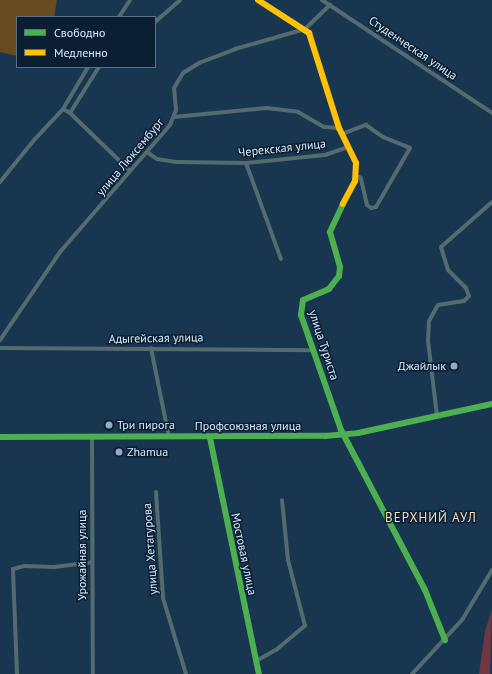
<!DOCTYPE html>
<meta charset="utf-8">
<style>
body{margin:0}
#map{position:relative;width:492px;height:674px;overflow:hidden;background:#18364f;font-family:"PT Sans",sans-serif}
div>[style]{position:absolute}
.green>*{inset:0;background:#684b20}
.water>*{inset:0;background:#6f3743}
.street>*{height:4px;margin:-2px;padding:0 2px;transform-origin:2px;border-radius:2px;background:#546b70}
.fast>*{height:6px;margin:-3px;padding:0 3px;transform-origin:3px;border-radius:3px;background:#4caf50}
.slow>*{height:6px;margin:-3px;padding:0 3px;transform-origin:3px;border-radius:3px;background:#ffc107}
.dots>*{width:11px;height:11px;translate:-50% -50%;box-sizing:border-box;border:2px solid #0b1f34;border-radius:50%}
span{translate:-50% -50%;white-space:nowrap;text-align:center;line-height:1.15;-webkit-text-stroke:3px #0b1f34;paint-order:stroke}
.street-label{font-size:12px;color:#daeafb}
.poi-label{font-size:12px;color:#daeafb}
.right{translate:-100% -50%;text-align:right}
.left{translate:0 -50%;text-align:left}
.neighbourhood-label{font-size:13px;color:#fedeb9;letter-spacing:1px}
.legend{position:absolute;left:16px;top:16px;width:140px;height:52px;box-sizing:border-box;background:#0b1f34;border:1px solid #5e7084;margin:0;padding:5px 7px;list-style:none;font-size:12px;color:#daeafb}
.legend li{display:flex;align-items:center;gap:8px;height:20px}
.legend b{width:20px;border:1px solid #5e7084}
</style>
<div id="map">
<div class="green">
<div style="clip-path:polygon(0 0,57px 0,54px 17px,17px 17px,17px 56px,0 52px)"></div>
</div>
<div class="water">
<div style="clip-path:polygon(492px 609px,490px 674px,479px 674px,485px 631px)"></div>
</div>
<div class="street">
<div style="left:322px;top:0;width:204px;rotate:33.6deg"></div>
<div style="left:119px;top:17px;width:20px;rotate:-57deg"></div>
<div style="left:155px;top:22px;width:33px;rotate:-41deg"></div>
<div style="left:63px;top:109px;width:8px;rotate:30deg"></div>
<div style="left:70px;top:113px;width:83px;rotate:44deg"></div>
<div style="left:70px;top:113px;width:54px;rotate:-57.8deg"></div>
<div style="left:174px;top:117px;width:93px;rotate:-5.5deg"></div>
<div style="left:267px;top:108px;width:31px;rotate:7deg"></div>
<div style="left:298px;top:112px;width:30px;rotate:30deg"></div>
<div style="left:324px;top:127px;width:15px;rotate:4deg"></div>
<div style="left:342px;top:134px;width:26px;rotate:-21deg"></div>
<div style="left:366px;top:125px;width:21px;rotate:35deg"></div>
<div style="left:383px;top:137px;width:29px;rotate:22deg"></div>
<div style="left:410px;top:148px;width:68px;rotate:120deg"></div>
<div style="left:376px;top:207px;width:5px;rotate:169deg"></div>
<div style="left:371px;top:208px;width:5px;rotate:-143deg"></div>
<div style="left:367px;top:205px;width:28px;rotate:-103deg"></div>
<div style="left:361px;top:178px;width:4px;rotate:-153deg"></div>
<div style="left:147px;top:152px;width:12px;rotate:35deg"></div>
<div style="left:157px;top:159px;width:20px;rotate:9deg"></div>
<div style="left:177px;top:162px;width:69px;rotate:0.8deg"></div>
<div style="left:246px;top:163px;width:79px;rotate:-5.8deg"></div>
<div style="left:325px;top:155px;width:24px;rotate:-19deg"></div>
<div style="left:246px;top:163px;width:102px;rotate:70deg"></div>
<div style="left:0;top:182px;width:55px;rotate:-50.9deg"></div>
<div style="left:35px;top:139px;width:41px;rotate:-47deg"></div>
<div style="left:63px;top:109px;width:49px;rotate:-59.2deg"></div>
<div style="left:0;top:340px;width:107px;rotate:-55.7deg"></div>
<div style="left:60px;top:252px;width:168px;rotate:-49.1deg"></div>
<div style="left:170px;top:125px;width:16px;rotate:-68deg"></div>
<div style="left:176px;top:110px;width:22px;rotate:-95deg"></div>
<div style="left:174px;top:88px;width:17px;rotate:-59deg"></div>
<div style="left:183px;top:73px;width:19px;rotate:-32deg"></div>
<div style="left:199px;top:63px;width:39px;rotate:-21deg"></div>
<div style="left:235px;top:49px;width:73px;rotate:-15.9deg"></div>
<div style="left:305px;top:29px;width:35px;rotate:-44deg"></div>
<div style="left:0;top:348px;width:313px;rotate:0.4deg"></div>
<div style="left:151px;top:348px;width:91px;rotate:78.6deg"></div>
<div style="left:437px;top:416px;width:77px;rotate:-96.8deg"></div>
<div style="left:428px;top:340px;width:19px;rotate:-87deg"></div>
<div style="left:429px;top:321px;width:18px;rotate:-61deg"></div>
<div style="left:438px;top:305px;width:26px;rotate:-9deg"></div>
<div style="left:464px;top:301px;width:7px;rotate:-45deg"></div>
<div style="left:469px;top:296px;width:9px;rotate:-111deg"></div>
<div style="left:466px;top:288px;width:25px;rotate:-135deg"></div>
<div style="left:448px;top:270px;width:24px;rotate:-107deg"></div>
<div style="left:441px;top:247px;width:68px;rotate:-41.4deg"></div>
<div style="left:92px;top:437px;width:237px;rotate:89.8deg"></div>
<div style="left:156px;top:492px;width:106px;rotate:86.2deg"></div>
<div style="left:163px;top:598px;width:79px;rotate:73.2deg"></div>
<div style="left:256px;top:661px;width:23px;rotate:-29deg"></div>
<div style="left:276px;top:650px;width:38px;rotate:-40deg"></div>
<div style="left:305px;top:626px;width:68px;rotate:-104.4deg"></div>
<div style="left:288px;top:560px;width:60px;rotate:-95.7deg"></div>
<div style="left:17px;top:674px;width:105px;rotate:-92.2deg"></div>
<div style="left:13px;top:569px;width:11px;rotate:-15deg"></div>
<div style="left:24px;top:566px;width:30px;rotate:2deg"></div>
<div style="left:54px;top:567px;width:38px;rotate:-7deg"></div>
<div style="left:412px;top:674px;width:74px;rotate:-47.2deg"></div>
<div style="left:462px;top:620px;width:58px;rotate:-59deg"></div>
</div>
<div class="fast">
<div style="left:343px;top:204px;width:31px;rotate:115deg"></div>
<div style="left:330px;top:232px;width:36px;rotate:74deg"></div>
<div style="left:340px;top:267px;width:9px;rotate:96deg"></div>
<div style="left:339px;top:276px;width:16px;rotate:128deg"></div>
<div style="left:329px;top:289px;width:28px;rotate:157deg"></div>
<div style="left:303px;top:300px;width:15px;rotate:98deg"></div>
<div style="left:301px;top:315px;width:122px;rotate:70.8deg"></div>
<div style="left:341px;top:430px;width:181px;rotate:62.3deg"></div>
<div style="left:425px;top:590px;width:54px;rotate:68.2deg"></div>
<div style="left:0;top:437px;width:325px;rotate:-0.2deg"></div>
<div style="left:325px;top:436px;width:33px;rotate:-5deg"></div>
<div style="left:358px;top:433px;width:137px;rotate:-12.2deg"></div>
<div style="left:210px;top:438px;width:241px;rotate:78.3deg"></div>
</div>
<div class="slow">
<div style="left:258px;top:0;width:61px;rotate:32.9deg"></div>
<div style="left:309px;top:33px;width:100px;rotate:72.5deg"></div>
<div style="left:339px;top:128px;width:39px;rotate:64deg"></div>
<div style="left:356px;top:163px;width:18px;rotate:93deg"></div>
<div style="left:355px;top:181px;width:26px;rotate:118deg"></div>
</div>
<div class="dots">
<div style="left:454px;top:366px;background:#96abbf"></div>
<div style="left:109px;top:425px;background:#96abbf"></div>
<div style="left:119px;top:452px;background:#96abbf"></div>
</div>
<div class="street-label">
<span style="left:413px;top:48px;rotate:34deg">Студенческая улица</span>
<span style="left:282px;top:148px;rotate:-6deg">Черекская улица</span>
<span style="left:130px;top:157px;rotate:-50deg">улица Люксембург</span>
<span style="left:156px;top:338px;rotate:-1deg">Адыгейская улица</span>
<span style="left:324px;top:345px;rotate:72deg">улица Туриста</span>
<span style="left:248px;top:426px">Профсоюзная улица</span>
<span style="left:150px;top:549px;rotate:-94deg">улица Хетагурова</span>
<span style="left:244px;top:554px;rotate:78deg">Мостовая улица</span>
<span style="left:82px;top:555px;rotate:-90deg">Урожайная улица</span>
</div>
<div class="poi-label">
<span class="right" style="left:446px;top:366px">Джайлык</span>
<span class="left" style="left:117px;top:425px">Три пирога</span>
<span class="left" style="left:127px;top:452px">Zhamua</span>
</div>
<div class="neighbourhood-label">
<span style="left:431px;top:518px">ВЕРХНИЙ АУЛ</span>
</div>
<ul class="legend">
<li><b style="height:5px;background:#4caf50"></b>Свободно</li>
<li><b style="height:5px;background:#ffc107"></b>Медленно</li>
</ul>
</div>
